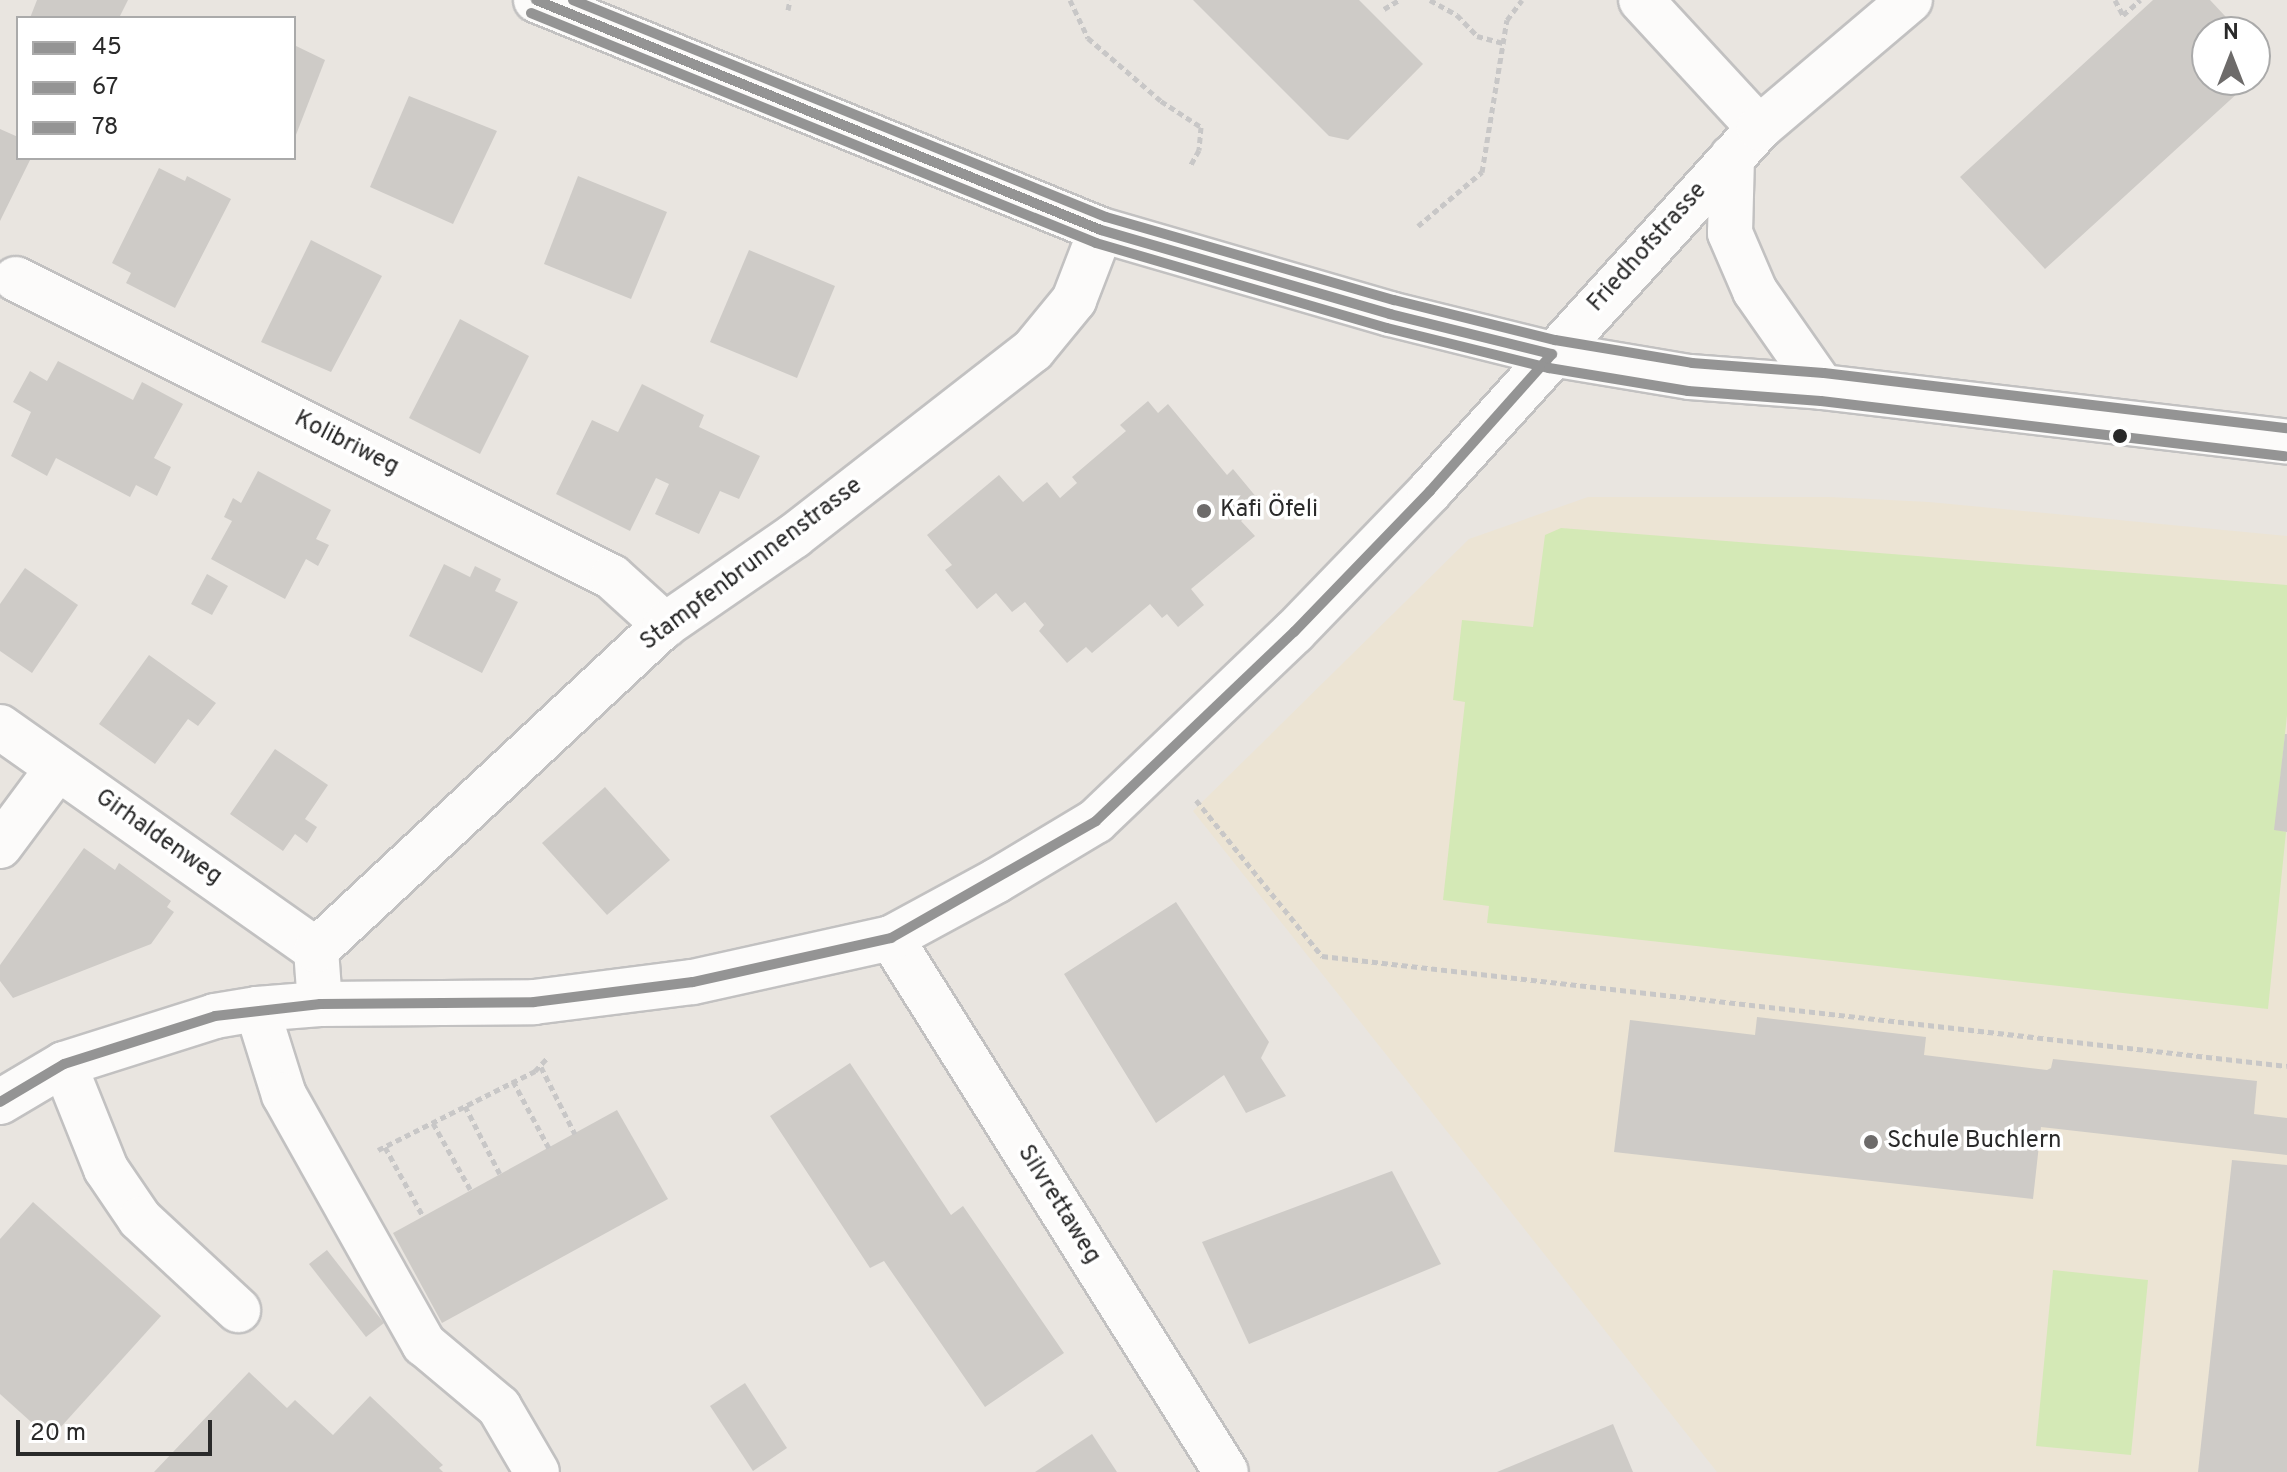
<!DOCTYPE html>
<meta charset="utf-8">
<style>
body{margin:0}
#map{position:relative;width:2287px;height:1472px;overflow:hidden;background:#e9e5e0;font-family:Overpass,sans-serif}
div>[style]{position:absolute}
.education>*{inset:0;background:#ece4d4}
.pitch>*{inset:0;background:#d4e9b6}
.building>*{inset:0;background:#cecbc7}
.path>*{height:5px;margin-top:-2.5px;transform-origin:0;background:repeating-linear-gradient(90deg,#c8c7c7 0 6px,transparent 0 10px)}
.roads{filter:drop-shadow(2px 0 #c2c1c1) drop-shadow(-2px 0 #c2c1c1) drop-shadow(0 2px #c2c1c1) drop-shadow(0 -2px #c2c1c1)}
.minor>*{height:44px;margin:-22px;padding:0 22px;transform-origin:22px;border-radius:22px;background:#fcfbfa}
.bus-1>*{height:10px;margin:-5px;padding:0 5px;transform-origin:5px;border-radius:5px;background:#949494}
.bus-2>*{height:10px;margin:-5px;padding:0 5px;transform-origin:5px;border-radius:5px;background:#949494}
.bus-3>*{height:10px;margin:-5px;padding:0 5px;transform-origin:5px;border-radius:5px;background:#949494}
.dots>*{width:22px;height:22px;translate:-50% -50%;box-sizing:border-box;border:4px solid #fff;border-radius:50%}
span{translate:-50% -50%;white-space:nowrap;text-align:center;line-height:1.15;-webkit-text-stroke:7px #fff;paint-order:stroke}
.street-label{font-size:24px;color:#2a2a2a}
.poi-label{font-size:24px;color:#2a2a2a}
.left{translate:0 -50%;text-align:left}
.legend{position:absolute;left:16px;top:16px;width:280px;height:144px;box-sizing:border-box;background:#fff;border:2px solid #aaa;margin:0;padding:10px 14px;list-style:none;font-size:24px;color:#2a2a2a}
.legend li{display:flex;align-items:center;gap:16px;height:40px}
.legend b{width:40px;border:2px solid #aaa}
.north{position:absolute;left:2191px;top:16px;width:80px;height:80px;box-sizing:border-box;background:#fff;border:2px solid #aaa;border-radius:50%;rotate:0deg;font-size:22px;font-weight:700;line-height:32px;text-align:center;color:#2a2a2a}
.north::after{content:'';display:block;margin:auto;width:28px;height:36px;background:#6d6b6a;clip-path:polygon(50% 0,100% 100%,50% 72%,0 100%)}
.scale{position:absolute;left:16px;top:1420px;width:196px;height:36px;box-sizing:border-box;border:4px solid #2a2a2a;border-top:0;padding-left:10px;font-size:24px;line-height:28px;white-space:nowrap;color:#2a2a2a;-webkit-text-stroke:6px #fff;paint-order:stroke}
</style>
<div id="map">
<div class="education">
<div style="clip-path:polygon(1588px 497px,1830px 497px,1929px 502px,2287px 536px,2287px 1472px,1717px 1472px,1193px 811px,1469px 539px)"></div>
</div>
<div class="pitch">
<div style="clip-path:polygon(1561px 528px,2287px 585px,2287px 715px,2275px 829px,2286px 832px,2268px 1009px,1487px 923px,1489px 906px,1443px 900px,1465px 702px,1453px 700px,1462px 620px,1533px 627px,1545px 535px)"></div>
<div style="clip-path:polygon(2053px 1270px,2148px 1280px,2131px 1455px,2036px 1446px)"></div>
</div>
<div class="building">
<div style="clip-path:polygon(37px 0,128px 0,119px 18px,30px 18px)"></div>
<div style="clip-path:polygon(1193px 0,1359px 0,1423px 64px,1348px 140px,1329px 136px)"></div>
<div style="clip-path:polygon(2153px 0,2210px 0,2240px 32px,2207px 32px,2207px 80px,2252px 80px,2045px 269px,1960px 177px)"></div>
<div style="clip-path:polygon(294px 45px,325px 60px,294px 140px)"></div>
<div style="clip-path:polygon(2255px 49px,2269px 64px,2255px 77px)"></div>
<div style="clip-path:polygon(409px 96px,497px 131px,453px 224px,370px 187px)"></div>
<div style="clip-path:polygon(0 129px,18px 137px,18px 158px,31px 158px,0 221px)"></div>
<div style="clip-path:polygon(159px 168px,185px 181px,187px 176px,231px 199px,175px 308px,126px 283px,131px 273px,112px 263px)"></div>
<div style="clip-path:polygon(578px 176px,667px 212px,631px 299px,544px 264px)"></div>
<div style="clip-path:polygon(311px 240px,382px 276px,331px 372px,261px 342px)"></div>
<div style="clip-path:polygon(749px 250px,835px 286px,797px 378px,710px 342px)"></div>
<div style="clip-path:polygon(460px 319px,529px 356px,480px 454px,409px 418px)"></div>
<div style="clip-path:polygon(58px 361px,133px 400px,142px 382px,183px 404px,154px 458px,171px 467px,157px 496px,136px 485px,130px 497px,56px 458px,47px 476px,11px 456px,31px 412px,13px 402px,30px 371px,47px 381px)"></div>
<div style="clip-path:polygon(642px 384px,704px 415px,699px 427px,760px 456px,739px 499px,720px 491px,699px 534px,655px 514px,669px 484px,656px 478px,630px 531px,556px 494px,592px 420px,618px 432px)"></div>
<div style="clip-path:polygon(1148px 401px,1158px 413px,1168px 404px,1227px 475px,1233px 469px,1262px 504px,1241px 521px,1255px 536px,1191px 589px,1204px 605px,1178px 627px,1167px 614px,1162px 618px,1150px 604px,1092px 653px,1086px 647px,1067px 663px,1039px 631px,1044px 625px,1025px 602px,1012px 612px,996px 593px,977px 609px,945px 570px,952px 565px,927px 535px,999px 475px,1023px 502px,1047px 482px,1060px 498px,1077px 483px,1072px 477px,1126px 431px,1120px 425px)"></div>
<div style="clip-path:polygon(258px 471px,331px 510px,316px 539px,329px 545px,318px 566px,306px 559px,285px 599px,211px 559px,232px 521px,224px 517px,233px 498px,241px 503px)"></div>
<div style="clip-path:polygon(444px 564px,470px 577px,475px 566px,501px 579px,495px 591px,518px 602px,482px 673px,409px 636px)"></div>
<div style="clip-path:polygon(25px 568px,78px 605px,32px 673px,0 651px,0 604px)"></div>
<div style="clip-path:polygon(207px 574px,228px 586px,212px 615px,191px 604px)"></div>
<div style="clip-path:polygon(149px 655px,216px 703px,198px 726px,188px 719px,155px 764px,99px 724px)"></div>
<div style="clip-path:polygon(2285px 734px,2287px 734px,2287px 832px,2274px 830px)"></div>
<div style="clip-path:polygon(275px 749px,328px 785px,305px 819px,317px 827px,307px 843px,295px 834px,283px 851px,230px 814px)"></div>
<div style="clip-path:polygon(605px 787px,670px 860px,607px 915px,542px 843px)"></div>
<div style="clip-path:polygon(84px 848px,115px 870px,119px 863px,171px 901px,167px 907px,174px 912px,151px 944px,13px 998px,0 981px,0 965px)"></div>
<div style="clip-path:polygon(1176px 902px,1269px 1042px,1261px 1058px,1286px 1096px,1246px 1113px,1224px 1075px,1156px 1123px,1064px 974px)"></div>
<div style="clip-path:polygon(1757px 1017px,1926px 1037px,1924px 1055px,2047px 1070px,2051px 1068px,2053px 1059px,2257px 1081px,2254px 1114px,2287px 1118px,2287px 1155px,2041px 1127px,2033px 1199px,1614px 1152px,1630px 1020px,1755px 1035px)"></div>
<div style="clip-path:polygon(850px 1063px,951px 1215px,963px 1206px,1064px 1353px,985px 1407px,884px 1261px,870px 1268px,770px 1116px)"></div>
<div style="clip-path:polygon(617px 1110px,668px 1199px,442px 1323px,393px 1233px)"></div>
<div style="clip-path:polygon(2232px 1160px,2287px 1165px,2287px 1472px,2198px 1472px)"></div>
<div style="clip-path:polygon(1392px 1171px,1441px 1264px,1249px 1344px,1202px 1242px)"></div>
<div style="clip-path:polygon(33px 1202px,161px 1316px,50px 1439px,0 1394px,0 1239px)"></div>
<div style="clip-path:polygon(327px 1250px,384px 1323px,366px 1337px,309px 1264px)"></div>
<div style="clip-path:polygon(249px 1372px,287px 1408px,295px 1400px,333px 1435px,370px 1396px,443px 1465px,439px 1468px,443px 1472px,154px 1472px)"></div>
<div style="clip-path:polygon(745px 1383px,787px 1448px,753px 1471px,710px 1406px)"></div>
<div style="clip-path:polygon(1613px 1424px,1633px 1472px,1497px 1472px)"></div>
<div style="clip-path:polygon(1092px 1434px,1117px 1472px,1035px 1472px)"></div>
</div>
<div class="path">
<div style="left:1070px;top:0;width:42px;rotate:64.7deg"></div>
<div style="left:1088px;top:38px;width:96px;rotate:40.8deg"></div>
<div style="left:1161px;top:101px;width:48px;rotate:33deg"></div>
<div style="left:1201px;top:127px;width:23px;rotate:95deg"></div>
<div style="left:1199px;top:150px;width:18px;rotate:119deg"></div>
<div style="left:1430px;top:0;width:31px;rotate:29deg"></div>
<div style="left:1457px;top:15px;width:29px;rotate:46deg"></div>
<div style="left:1477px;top:36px;width:27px;rotate:15deg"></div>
<div style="left:2115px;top:0;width:17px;rotate:62deg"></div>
<div style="left:2123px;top:15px;width:23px;rotate:-41deg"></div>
<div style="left:1384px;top:9px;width:17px;rotate:-31deg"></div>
<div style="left:788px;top:10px;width:10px;rotate:-79deg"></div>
<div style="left:1418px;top:226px;width:84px;rotate:-40.2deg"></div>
<div style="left:1482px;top:172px;width:154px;rotate:-80.7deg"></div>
<div style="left:1507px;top:20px;width:25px;rotate:-53deg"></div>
<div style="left:1196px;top:800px;width:201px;rotate:51.1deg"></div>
<div style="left:1322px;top:956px;width:971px;rotate:6.5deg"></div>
<div style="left:541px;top:1067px;width:75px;rotate:63.1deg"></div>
<div style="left:513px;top:1081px;width:76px;rotate:61.8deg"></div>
<div style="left:465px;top:1106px;width:76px;rotate:62.8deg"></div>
<div style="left:433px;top:1123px;width:76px;rotate:60.7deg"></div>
<div style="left:385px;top:1147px;width:79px;rotate:61.2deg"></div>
<div style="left:378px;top:1150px;width:176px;rotate:-26.7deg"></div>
<div style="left:535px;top:1071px;width:18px;rotate:-47deg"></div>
</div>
<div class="roads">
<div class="minor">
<div style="left:536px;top:0;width:610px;rotate:22.15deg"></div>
<div style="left:1101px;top:230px;width:301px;rotate:16.2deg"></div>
<div style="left:1390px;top:314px;width:167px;rotate:13.9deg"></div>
<div style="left:1552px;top:354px;width:140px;rotate:9.5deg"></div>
<div style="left:1690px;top:377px;width:132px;rotate:4.3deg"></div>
<div style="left:1822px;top:387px;width:468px;rotate:6.7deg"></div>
<div style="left:1641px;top:0;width:174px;rotate:47.3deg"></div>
<div style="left:1732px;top:157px;width:76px;rotate:91.5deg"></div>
<div style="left:1730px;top:233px;width:63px;rotate:66.7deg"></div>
<div style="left:1755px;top:291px;width:117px;rotate:55.1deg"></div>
<div style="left:16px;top:279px;width:666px;rotate:26.57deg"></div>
<div style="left:612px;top:577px;width:72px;rotate:42.2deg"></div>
<div style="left:0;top:727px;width:387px;rotate:35.2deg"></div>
<div style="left:0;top:846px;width:97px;rotate:-53.4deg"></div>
<div style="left:891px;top:938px;width:630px;rotate:57.9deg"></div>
<div style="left:320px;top:1004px;width:54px;rotate:-94.2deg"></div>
<div style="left:316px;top:950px;width:477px;rotate:-43deg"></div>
<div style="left:665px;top:625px;width:157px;rotate:-34.6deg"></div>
<div style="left:794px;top:536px;width:303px;rotate:-37.9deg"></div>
<div style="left:1033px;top:350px;width:65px;rotate:-50.6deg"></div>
<div style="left:1074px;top:300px;width:75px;rotate:-68.9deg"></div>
<div style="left:257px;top:1009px;width:90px;rotate:72.6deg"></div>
<div style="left:284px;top:1095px;width:286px;rotate:60.7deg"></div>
<div style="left:424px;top:1344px;width:98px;rotate:40deg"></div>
<div style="left:499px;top:1407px;width:75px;rotate:59.7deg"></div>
<div style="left:64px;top:1064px;width:113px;rotate:68.2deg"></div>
<div style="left:106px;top:1169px;width:60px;rotate:55.8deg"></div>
<div style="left:140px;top:1219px;width:134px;rotate:42.9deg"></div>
<div style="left:0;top:1102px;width:74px;rotate:-30.7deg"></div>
<div style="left:64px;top:1064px;width:158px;rotate:-17.6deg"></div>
<div style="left:215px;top:1016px;width:43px;rotate:-9.5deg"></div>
<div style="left:257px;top:1009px;width:63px;rotate:-4.5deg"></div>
<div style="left:320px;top:1004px;width:214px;rotate:-0.5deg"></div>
<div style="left:534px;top:1002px;width:160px;rotate:-7.2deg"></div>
<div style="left:693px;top:982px;width:203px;rotate:-12.5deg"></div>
<div style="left:891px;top:938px;width:119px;rotate:-28.5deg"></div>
<div style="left:996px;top:881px;width:117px;rotate:-31deg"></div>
<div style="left:1096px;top:821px;width:274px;rotate:-43.7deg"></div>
<div style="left:1294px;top:632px;width:196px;rotate:-46deg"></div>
<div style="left:1430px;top:491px;width:490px;rotate:-47.8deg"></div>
<div style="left:1759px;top:128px;width:198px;rotate:-40.3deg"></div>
</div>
</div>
<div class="bus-1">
<div style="left:536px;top:0;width:610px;rotate:22.15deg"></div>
<div style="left:1101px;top:230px;width:301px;rotate:16.2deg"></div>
<div style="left:1390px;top:314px;width:167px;rotate:13.9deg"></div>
<div style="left:0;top:1102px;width:74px;rotate:-30.7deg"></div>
<div style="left:64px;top:1064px;width:158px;rotate:-17.6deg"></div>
<div style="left:215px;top:1016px;width:106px;rotate:-6.5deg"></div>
<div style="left:320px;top:1004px;width:214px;rotate:-0.5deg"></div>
<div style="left:534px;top:1002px;width:160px;rotate:-7.2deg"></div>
<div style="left:693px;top:982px;width:203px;rotate:-12.5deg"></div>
<div style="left:891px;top:938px;width:236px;rotate:-29.7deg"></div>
<div style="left:1096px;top:821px;width:274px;rotate:-43.7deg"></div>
<div style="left:1294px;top:632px;width:196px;rotate:-46deg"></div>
<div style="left:1430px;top:491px;width:183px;rotate:-48.3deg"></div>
</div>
<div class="bus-2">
<div style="left:531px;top:13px;width:610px;rotate:22.15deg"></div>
<div style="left:1096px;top:243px;width:303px;rotate:16.3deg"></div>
<div style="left:1387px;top:328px;width:167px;rotate:13.9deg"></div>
<div style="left:1549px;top:368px;width:141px;rotate:9.4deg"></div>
<div style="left:1688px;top:391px;width:133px;rotate:4.3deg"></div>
<div style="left:1821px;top:401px;width:467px;rotate:6.8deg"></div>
</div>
<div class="bus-3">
<div style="left:573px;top:0;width:575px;rotate:22.15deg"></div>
<div style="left:1106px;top:217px;width:300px;rotate:16.1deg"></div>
<div style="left:1394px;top:300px;width:166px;rotate:14deg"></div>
<div style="left:1555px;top:340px;width:139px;rotate:9.5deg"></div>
<div style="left:1692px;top:363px;width:132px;rotate:4.3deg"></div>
<div style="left:1824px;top:373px;width:466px;rotate:6.8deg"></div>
</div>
<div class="dots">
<div style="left:2120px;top:436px;background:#2a2a2a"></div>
<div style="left:1204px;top:511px;background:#6d6b6a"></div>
<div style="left:1871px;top:1142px;background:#6d6b6a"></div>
</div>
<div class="street-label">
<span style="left:1648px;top:248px;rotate:-48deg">Friedhofstrasse</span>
<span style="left:346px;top:444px;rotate:27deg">Kolibriweg</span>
<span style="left:752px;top:565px;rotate:-37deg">Stampfenbrunnenstrasse</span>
<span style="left:158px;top:838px;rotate:35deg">Girhaldenweg</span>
<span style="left:1058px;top:1205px;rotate:58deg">Silvrettaweg</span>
</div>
<div class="poi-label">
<span class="left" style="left:1220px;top:511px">Kafi Öfeli</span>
<span class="left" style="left:1887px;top:1142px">Schule Buchlern</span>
</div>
<ul class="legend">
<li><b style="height:10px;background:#949494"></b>45</li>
<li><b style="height:10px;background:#949494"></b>67</li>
<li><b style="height:10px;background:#949494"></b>78</li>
</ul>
<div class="north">N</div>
<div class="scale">20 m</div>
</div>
